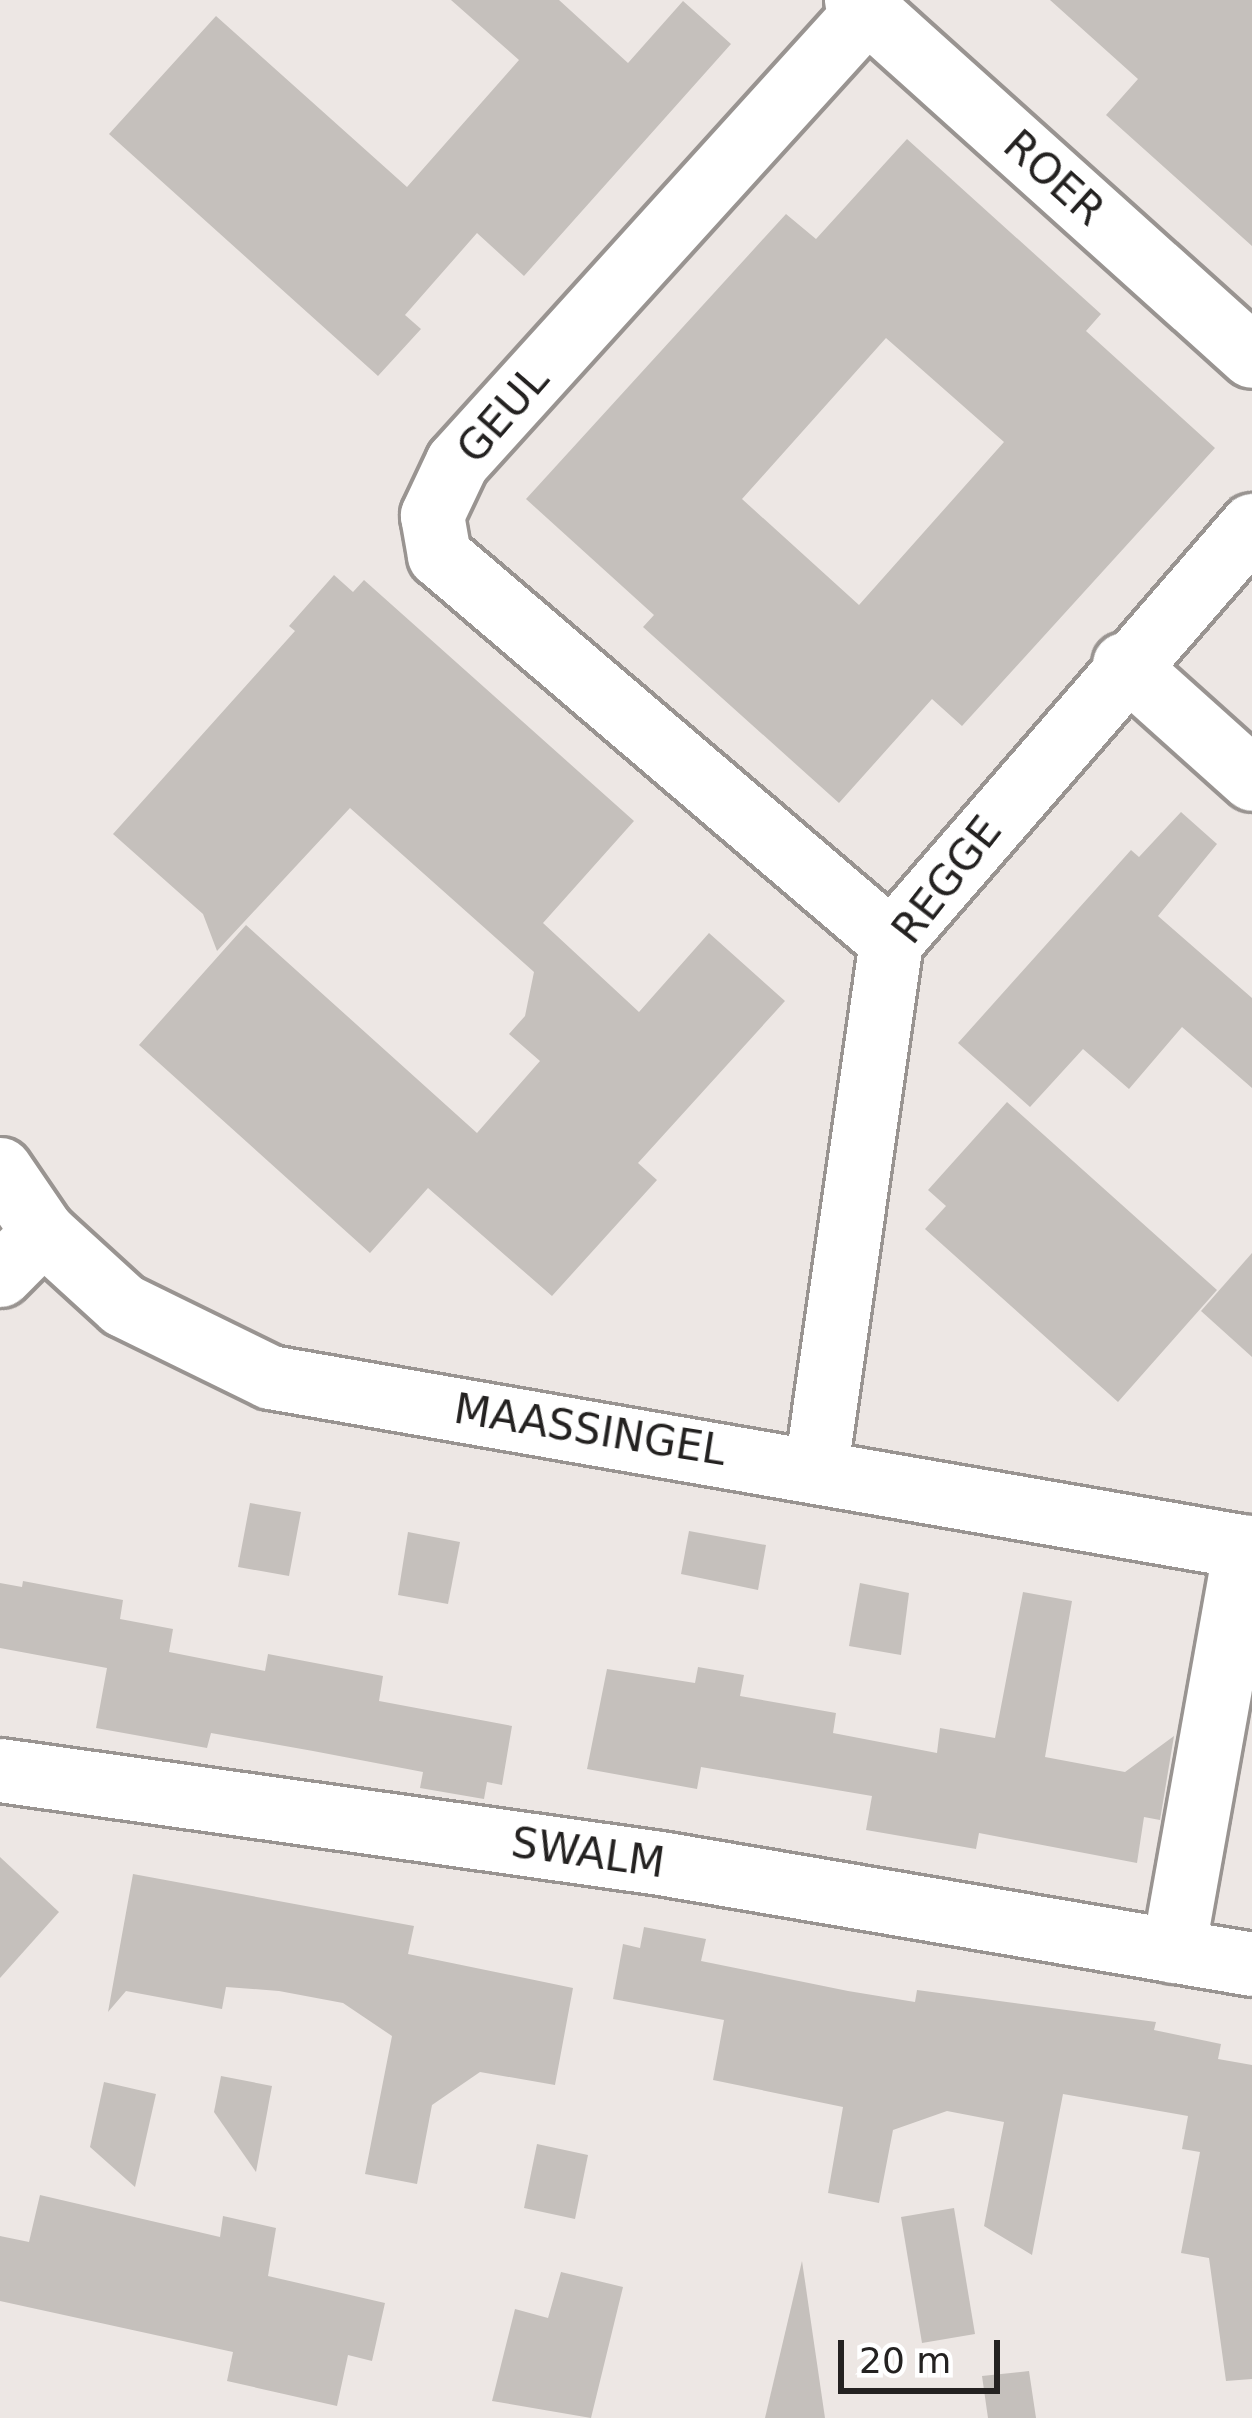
<!DOCTYPE html>
<style>
body{margin:0}
#map{position:relative;width:1252px;height:2418px;overflow:hidden;background:#ede7e4;font-family:"DejaVu Sans",sans-serif}
div>[style]{position:absolute}
.building>*{inset:0;background:#c5c0bc}
.roads{filter:drop-shadow(3px 0 #999491) drop-shadow(-3px 0 #999491) drop-shadow(0 3px #999491) drop-shadow(0 -3px #999491)}
.minor>*{height:63px;margin:-31.5px;padding:0 31.5px;transform-origin:31.5px;border-radius:31.5px;background:#fff}
span{translate:-50% -50%;white-space:nowrap;text-align:center;line-height:1.15;-webkit-text-stroke:10px #fff;paint-order:stroke}
.street-label{font-size:42px;color:#242221}
.scale{position:absolute;left:838px;top:2340px;width:162px;height:54px;box-sizing:border-box;border:6px solid #242221;border-top:0;padding-left:15px;font-size:36px;line-height:42px;white-space:nowrap;color:#242221;-webkit-text-stroke:9px #fff;paint-order:stroke}
</style>
<div id="map">
<div class="building">
<div style="clip-path:polygon(451px 0,559px 0,628px 63px,683px 1px,731px 44px,524px 276px,477px 233px,405px 315px,421px 329px,378px 376px,109px 134px,216px 16px,407px 187px,519px 60px)"></div>
<div style="clip-path:polygon(1050px 0,1252px 0,1252px 246px,1106px 115px,1138px 79px)"></div>
<div style="clip-path:polygon(evenodd,907px 139px,1101px 314px,1086px 331px,1215px 448px,962px 726px,932px 699px,839px 803px,643px 627px,654px 615px,526px 499px,786px 214px,816px 239px,907px 139px,886px 338px,1004px 442px,859px 605px,742px 499px,886px 338px)"></div>
<div style="clip-path:polygon(334px 575px,353px 592px,364px 580px,634px 821px,543px 923px,639px 1012px,709px 933px,785px 1001px,638px 1163px,657px 1180px,552px 1296px,428px 1188px,370px 1253px,139px 1045px,246px 925px,477px 1133px,540px 1061px,509px 1034px,525px 1016px,534px 972px,350px 808px,217px 951px,203px 914px,113px 834px,295px 631px,289px 626px)"></div>
<div style="clip-path:polygon(1181px 812px,1217px 844px,1158px 916px,1252px 998px,1252px 1088px,1182px 1027px,1129px 1089px,1083px 1049px,1030px 1107px,958px 1043px,1131px 850px,1139px 857px)"></div>
<div style="clip-path:polygon(1007px 1102px,1217px 1290px,1118px 1402px,925px 1229px,946px 1206px,928px 1190px)"></div>
<div style="clip-path:polygon(1252px 1253px,1252px 1357px,1201px 1311px)"></div>
<div style="clip-path:polygon(250px 1503px,301px 1512px,289px 1576px,238px 1567px)"></div>
<div style="clip-path:polygon(689px 1531px,766px 1545px,758px 1590px,681px 1574px)"></div>
<div style="clip-path:polygon(408px 1532px,460px 1542px,448px 1604px,398px 1595px)"></div>
<div style="clip-path:polygon(23px 1581px,123px 1600px,120px 1619px,173px 1629px,169px 1652px,265px 1671px,268px 1654px,383px 1676px,379px 1701px,512px 1726px,502px 1785px,487px 1782px,484px 1799px,420px 1788px,423px 1772px,313px 1751px,211px 1733px,207px 1748px,96px 1728px,107px 1668px,0 1648px,0 1583px,22px 1587px)"></div>
<div style="clip-path:polygon(860px 1583px,909px 1593px,901px 1655px,849px 1646px)"></div>
<div style="clip-path:polygon(1023px 1592px,1072px 1601px,1045px 1757px,1125px 1772px,1174px 1736px,1160px 1820px,1144px 1817px,1137px 1863px,979px 1833px,976px 1849px,866px 1830px,872px 1796px,701px 1767px,697px 1789px,587px 1769px,607px 1669px,695px 1683px,698px 1667px,744px 1675px,740px 1696px,836px 1713px,833px 1733px,937px 1753px,940px 1728px,995px 1738px)"></div>
<div style="clip-path:polygon(0 1857px,59px 1912px,0 1978px)"></div>
<div style="clip-path:polygon(133px 1874px,414px 1926px,408px 1954px,573px 1988px,555px 2085px,480px 2072px,432px 2105px,417px 2184px,365px 2174px,392px 2036px,343px 2003px,279px 1991px,226px 1987px,222px 2009px,126px 1991px,108px 2012px)"></div>
<div style="clip-path:polygon(644px 1927px,706px 1939px,701px 1961px,848px 1991px,915px 2002px,917px 1990px,1156px 2022px,1154px 2030px,1221px 2044px,1218px 2059px,1252px 2065px,1252px 2379px,1226px 2381px,1209px 2258px,1181px 2253px,1200px 2152px,1182px 2149px,1188px 2116px,1063px 2094px,1032px 2255px,984px 2226px,1004px 2122px,947px 2111px,893px 2130px,879px 2203px,828px 2193px,843px 2107px,713px 2080px,724px 2020px,613px 1999px,623px 1944px,640px 1948px)"></div>
<div style="clip-path:polygon(221px 2076px,272px 2086px,256px 2172px,214px 2112px)"></div>
<div style="clip-path:polygon(104px 2082px,156px 2094px,135px 2187px,90px 2147px)"></div>
<div style="clip-path:polygon(537px 2144px,588px 2155px,575px 2219px,524px 2208px)"></div>
<div style="clip-path:polygon(40px 2195px,220px 2237px,223px 2216px,276px 2228px,268px 2276px,385px 2303px,372px 2361px,348px 2355px,337px 2406px,227px 2381px,233px 2352px,0 2301px,0 2236px,29px 2242px)"></div>
<div style="clip-path:polygon(954px 2208px,975px 2334px,922px 2343px,901px 2217px)"></div>
<div style="clip-path:polygon(802px 2261px,825px 2418px,765px 2418px)"></div>
<div style="clip-path:polygon(561px 2272px,623px 2287px,591px 2418px,492px 2401px,515px 2309px,548px 2318px)"></div>
<div style="clip-path:polygon(1029px 2371px,1036px 2418px,988px 2418px,982px 2376px)"></div>
</div>
<div class="roads">
<div class="minor">
<div style="left:856px;top:0;width:532px;rotate:41.96deg"></div>
<div style="left:866px;top:11px;width:609px;rotate:132.2deg"></div>
<div style="left:457px;top:462px;width:59px;rotate:115.3deg"></div>
<div style="left:432px;top:515px;width:41px;rotate:80.1deg"></div>
<div style="left:439px;top:555px;width:594px;rotate:40.5deg"></div>
<div style="left:1124px;top:664px;width:172px;rotate:41.9deg"></div>
<div style="left:0;top:1169px;width:76px;rotate:55.7deg"></div>
<div style="left:43px;top:1232px;width:108px;rotate:42.4deg"></div>
<div style="left:123px;top:1305px;width:164px;rotate:26.1deg"></div>
<div style="left:270px;top:1377px;width:997px;rotate:9.88deg"></div>
<div style="left:0;top:1275px;width:61px;rotate:-45deg"></div>
<div style="left:816px;top:1467px;width:531px;rotate:-81.89deg"></div>
<div style="left:891px;top:941px;width:551px;rotate:-49.05deg"></div>
<div style="left:0;top:1770px;width:667px;rotate:8.02deg"></div>
<div style="left:660px;top:1863px;width:601px;rotate:9.68deg"></div>
<div style="left:1173px;top:1951px;width:411px;rotate:-79.9deg"></div>
</div>
</div>
<div class="street-label">
<span style="left:1054px;top:178px;rotate:42deg">ROER</span>
<span style="left:503px;top:414px;rotate:-49deg">GEUL</span>
<span style="left:947px;top:880px;rotate:-52deg">REGGE</span>
<span style="left:590px;top:1430px;rotate:9deg">MAASSINGEL</span>
<span style="left:588px;top:1853px;rotate:8deg">SWALM</span>
</div>
<div class="scale">20 m</div>
</div>
